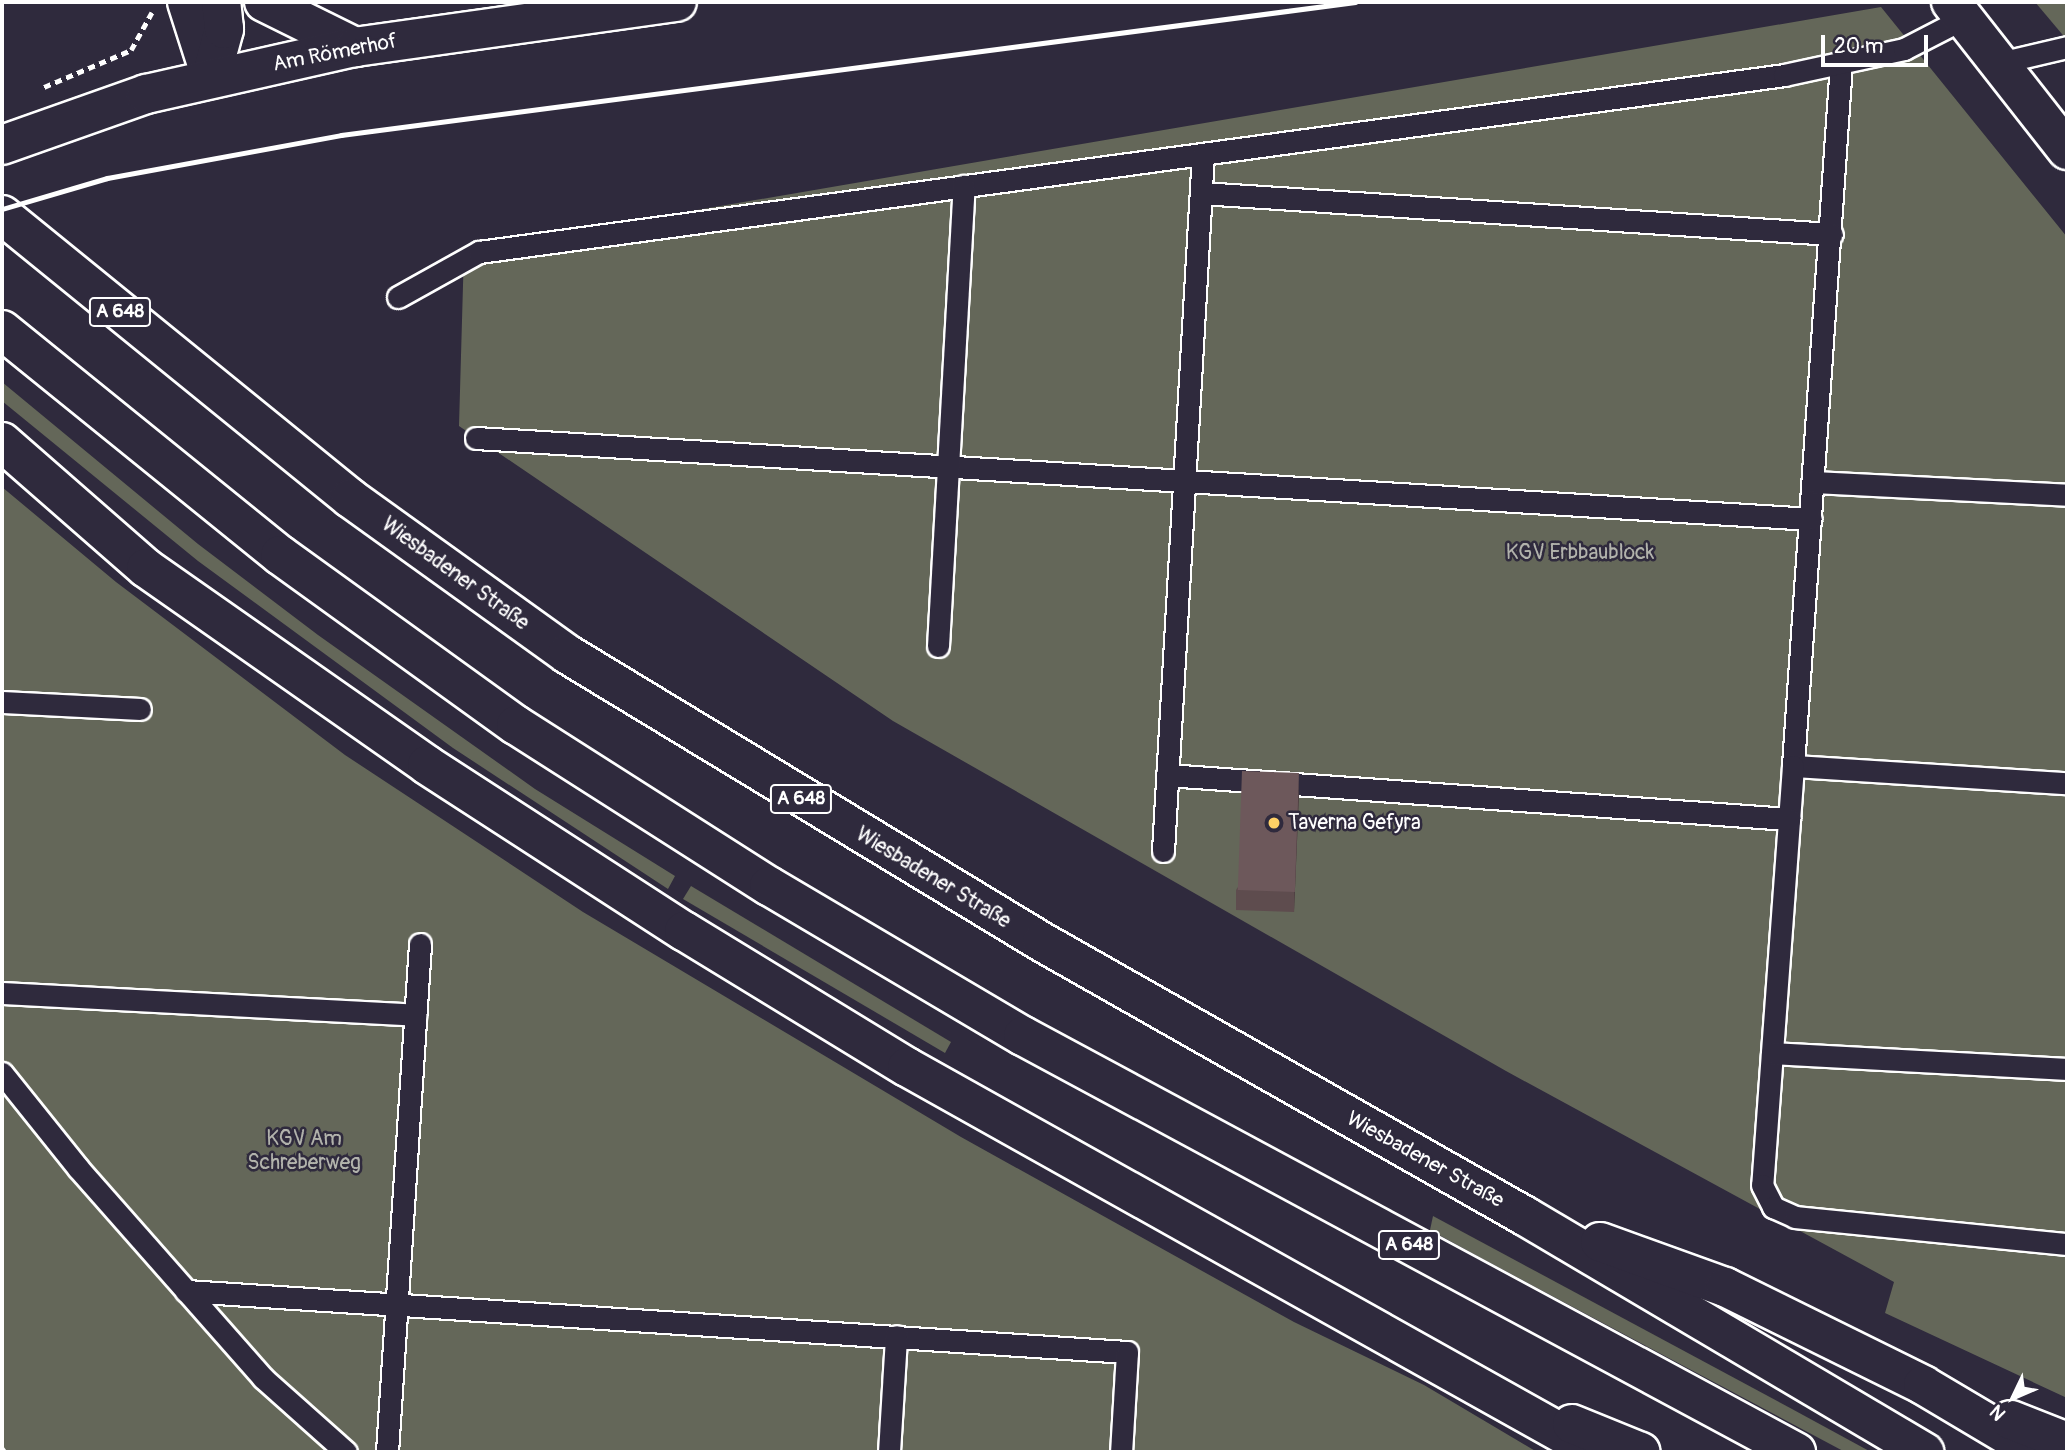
<!DOCTYPE html>
<html>
<head>
<meta charset="utf-8">
<style>
	body { margin:0 }
	#map { position:relative; width:2069px; height:1454px; overflow:hidden; background:#2f2a3d; font-family:Pangolin,sans-serif }
	div>[style] { position:absolute }
	[style*='--x'] { left:calc(var(--x)*1px); top:calc(var(--y)*1px); width:calc(var(--w)*1px); rotate:calc(var(--a)*1deg) }
	.green>* { inset:0; background:#646759 }
	.path>* { height:4.5px; margin-top:-2.25px; transform-origin:0; background:repeating-linear-gradient(90deg,#fff 0 7px,transparent 0 12px) }
	.roads { filter:drop-shadow(2px 0 #fff) drop-shadow(-2px 0 #fff) drop-shadow(0 2px #fff) drop-shadow(0 -2px #fff) }
	.lane>* { height:21px; margin:-10.5px; padding:0 10.5px; transform-origin:10.5px; border-radius:10.5px; background:#2f2a3d }
	.secondary>* { height:38px; margin:-19px; padding:0 19px; transform-origin:19px; border-radius:19px; background:#2f2a3d }
	.highway>* { height:38px; margin:-19px; padding:0 19px; transform-origin:19px; border-radius:19px; background:#2f2a3d }
	.rail>* { height:5px; margin:-2.5px; padding:0 2.5px; transform-origin:2.5px; border-radius:2.5px; background:#fff }
	.wall>* { inset:0; background:#5e4c4e }
	.shaded-wall>* { inset:0; background:#4c3e40 }
	.building>* { inset:0; background:#6d585b; transform-origin:0 0 }
	.dots>* { width:19px; height:19px; translate:-50% -50%; box-sizing:border-box; border:4px solid #2f2a3d; border-radius:50% }
	span { translate:-50% -50%; white-space:nowrap; text-align:center; line-height:1.15; -webkit-text-stroke:5px #2f2a3d; paint-order:stroke }
	.shield-label span { padding:2px 5px; background:#2f2a3d; border:2px solid; border-radius:5px; -webkit-text-stroke-width:0 }
	.shield-label { font-size:19px; color:#fff; font-weight:700 }
	.street-label { font-size:21px; color:#fff }
	.park-label { font-size:21px; color:#b2b3ac }
	.poi-label { font-size:21px; color:#fff }
	.left { translate:0 -50%; text-align:left }
	.frame { position:absolute; inset:0; border:4px solid #fff; pointer-events:none }
	.north { position:absolute; left:1978px; top:1363px; width:70px; height:70px; -webkit-text-stroke:5px #2f2a3d; paint-order:stroke; rotate:226deg; font-size:19px; font-weight:700; line-height:28px; text-align:center; color:#fff }
	.north::after { content:''; display:block; margin:auto; width:24px; height:32px; background:#fff; clip-path:polygon(50% 0,100% 100%,50% 72%,0 100%) }
	.scale { position:absolute; left:1821px; top:35px; width:107px; height:32px; box-sizing:border-box; border:4px solid #fff; border-top:0; padding-left:9px; font-size:21px; line-height:24px; white-space:nowrap; color:#fff; -webkit-text-stroke:5px #2f2a3d; paint-order:stroke }
</style>
</head>
<body>
<div id="map">
	<div class="green">
		<div style="clip-path:polygon(2035px 2px,2067px 2px,2067px 40px)"></div>
		<div style="clip-path:polygon(1881px 7px,2067px 237px,2067px 1398px,1885px 1313px,1894px 1282px,1506px 1071px,893px 721px,459px 426px,464px 250px)"></div>
		<div style="clip-path:polygon(2px 382px,198px 544px,318px 635px,535px 789px,675px 876px,668px 889px,453px 748px,198px 561px,2px 401px)"></div>
		<div style="clip-path:polygon(2px 487px,116px 582px,345px 755px,583px 912px,961px 1137px,1294px 1322px,1424px 1385px,1537px 1452px,2px 1452px)"></div>
		<div style="clip-path:polygon(691px 886px,951px 1042px,945px 1053px,683px 899px)"></div>
		<div style="clip-path:polygon(1433px 1216px,1792px 1409px,1871px 1452px,1845px 1452px,1481px 1258px,1430px 1230px)"></div>
	</div>
	<div class="path">
		<div style="--x:44;--y:87;--w:95;--a:-23"></div>
		<div style="--x:131;--y:50;--w:43;--a:-61.1"></div>
		<div style="--x:2;--y:1448;--w:5;--a:53"></div>
	</div>
	<div class="roads">
		<div class="lane">
			<div style="--x:1841;--y:63;--w:705;--a:93.91"></div>
			<div style="--x:1793;--y:766;--w:275;--a:3.6"></div>
			<div style="--x:1999;--y:63;--w:70;--a:-13.2"></div>
			<div style="--x:1201;--y:193;--w:632;--a:3.72"></div>
			<div style="--x:398;--y:297;--w:93;--a:-29.1"></div>
			<div style="--x:479;--y:252;--w:1317;--a:-7.72"></div>
			<div style="--x:1784;--y:75;--w:123;--a:-12.2"></div>
			<div style="--x:1904;--y:49;--w:68;--a:-27.3"></div>
			<div style="--x:476;--y:438;--w:1337;--a:3.47"></div>
			<div style="--x:1814;--y:482;--w:253;--a:2.9"></div>
			<div style="--x:938;--y:646;--w:461;--a:-86.8"></div>
			<div style="--x:2;--y:702;--w:138;--a:2.9"></div>
			<div style="--x:1793;--y:766;--w:420;--a:94.2"></div>
			<div style="--x:1762;--y:1185;--w:25;--a:63"></div>
			<div style="--x:1773;--y:1207;--w:24;--a:24"></div>
			<div style="--x:1795;--y:1217;--w:273;--a:5.7"></div>
			<div style="--x:1167;--y:775;--w:624;--a:4.05"></div>
			<div style="--x:1163;--y:851;--w:698;--a:-86.72"></div>
			<div style="--x:2;--y:993;--w:414;--a:3"></div>
			<div style="--x:1772;--y:1053;--w:295;--a:3.1"></div>
			<div style="--x:2;--y:1073;--w:122;--a:51.3"></div>
			<div style="--x:78;--y:1168;--w:280;--a:48.6"></div>
			<div style="--x:263;--y:1378;--w:111;--a:41.7"></div>
			<div style="--x:186;--y:1291;--w:943;--a:3.71"></div>
			<div style="--x:1127;--y:1352;--w:100;--a:93.4"></div>
			<div style="--x:387;--y:1452;--w:509;--a:-86.28"></div>
			<div style="--x:889;--y:1452;--w:116;--a:-86.5"></div>
		</div>
		<div class="secondary">
			<div style="--x:187;--y:2;--w:79;--a:72.3"></div>
			<div style="--x:264;--y:2;--w:102;--a:26.3"></div>
			<div style="--x:1951;--y:2;--w:188;--a:51.9"></div>
			<div style="--x:211;--y:77;--w:50;--a:-74.8"></div>
			<div style="--x:224;--y:29;--w:27;--a:-96"></div>
			<div style="--x:2;--y:145;--w:153;--a:-19.5"></div>
			<div style="--x:146;--y:94;--w:214;--a:-12.7"></div>
			<div style="--x:355;--y:47;--w:325;--a:-8"></div>
		</div>
		<div class="highway">
			<div style="--x:2;--y:215;--w:449;--a:39.1"></div>
			<div style="--x:350;--y:498;--w:267;--a:35.7"></div>
			<div style="--x:567;--y:654;--w:555;--a:31.23"></div>
			<div style="--x:1042;--y:942;--w:555;--a:29.57"></div>
			<div style="--x:1525;--y:1216;--w:464;--a:30.6"></div>
			<div style="--x:2;--y:330;--w:358;--a:39"></div>
			<div style="--x:280;--y:555;--w:291;--a:35.8"></div>
			<div style="--x:516;--y:725;--w:300;--a:32.5"></div>
			<div style="--x:769;--y:886;--w:295;--a:30.6"></div>
			<div style="--x:1023;--y:1036;--w:878;--a:28.29"></div>
			<div style="--x:2;--y:442;--w:191;--a:41.2"></div>
			<div style="--x:146;--y:568;--w:343;--a:35"></div>
			<div style="--x:427;--y:765;--w:306;--a:32.9"></div>
			<div style="--x:684;--y:931;--w:261;--a:31.4"></div>
			<div style="--x:907;--y:1067;--w:788;--a:29.23"></div>
			<div style="--x:1600;--y:1242;--w:133;--a:19.8"></div>
			<div style="--x:1725;--y:1287;--w:221;--a:26.3"></div>
			<div style="--x:1923;--y:1385;--w:131;--a:30.7"></div>
			<div style="--x:2011;--y:1420;--w:60;--a:21.4"></div>
			<div style="--x:1572;--y:1424;--w:74;--a:22.1"></div>
		</div>
	</div>
	<div class="rail">
		<div style="--x:2;--y:209;--w:109;--a:-16.4"></div>
		<div style="--x:107;--y:178;--w:238;--a:-10.4"></div>
		<div style="--x:341;--y:135;--w:1023;--a:-7.47"></div>
	</div>
	<div class="wall">
		<div style="clip-path:polygon(1299px 794px,1294px 912px,1236px 910px,1236px 890px)"></div>
	</div>
	<div class="shaded-wall">
		<div style="clip-path:polygon(1299px 773px,1299px 794px,1294px 912px,1294px 892px)"></div>
	</div>
	<div class="building">
		<div style="left:1242px;top:771px;width:57px;height:119px;rotate:2deg"></div>
	</div>
	<div class="dots">
		<div style="left:1274px;top:823px;background:#ffd166"></div>
	</div>
	<div class="shield-label">
		<span style="left:120px;top:312px">A 648</span>
		<span style="left:801px;top:799px">A 648</span>
		<span style="left:1409px;top:1245px">A 648</span>
	</div>
	<div class="street-label">
		<span style="left:335px;top:53px;rotate:-11deg">Am Römerhof</span>
		<span style="left:455px;top:574px;rotate:36deg">Wiesbadener Straße</span>
		<span style="left:933px;top:878px;rotate:31deg">Wiesbadener Straße</span>
		<span style="left:1425px;top:1160px;rotate:29deg">Wiesbadener Straße</span>
	</div>
	<div class="park-label">
		<span style="left:1580px;top:553px">KGV Erbbaublock</span>
		<span style="left:304px;top:1151px">KGV Am<br>Schreberweg</span>
	</div>
	<div class="poi-label">
		<span class="left" style="left:1288px;top:823px">Taverna Gefyra</span>
	</div>
	<div class="frame"></div>
	<div class="north">N</div>
	<div class="scale">20 m</div>
</div>
</body>
</html>
